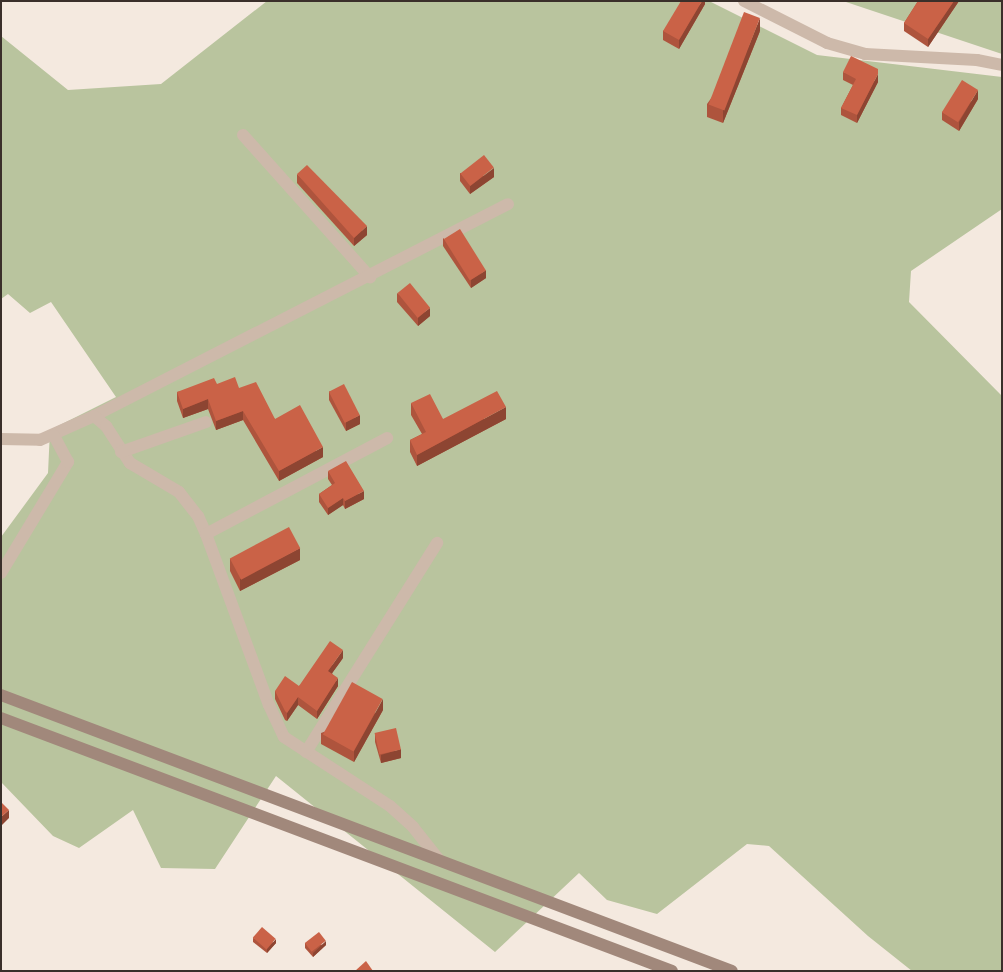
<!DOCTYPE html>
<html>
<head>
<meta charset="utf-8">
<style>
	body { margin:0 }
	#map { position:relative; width:1003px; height:972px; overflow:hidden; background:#f4e9df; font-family:"Varela Round",sans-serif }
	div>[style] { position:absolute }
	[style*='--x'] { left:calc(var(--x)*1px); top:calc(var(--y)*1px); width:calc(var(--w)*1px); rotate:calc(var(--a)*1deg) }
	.green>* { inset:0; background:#b9c49e }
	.street>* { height:12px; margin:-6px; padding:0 6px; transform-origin:6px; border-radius:6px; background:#cdb9aa }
	.secondary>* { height:12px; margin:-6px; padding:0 6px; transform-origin:6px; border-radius:6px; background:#a1887b }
	.wall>* { inset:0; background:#ae543d }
	.shaded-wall>* { inset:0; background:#8d4532 }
	.building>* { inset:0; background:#ca6247; transform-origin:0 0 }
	span { translate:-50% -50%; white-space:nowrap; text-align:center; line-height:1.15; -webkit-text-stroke:4px #fbf4ec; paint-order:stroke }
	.frame { position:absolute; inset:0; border:2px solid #3a2f2a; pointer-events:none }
</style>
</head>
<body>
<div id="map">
	<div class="green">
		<div style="clip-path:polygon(267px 1px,709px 1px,817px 55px,1002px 77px,1002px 209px,911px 271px,909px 302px,1002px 396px,1002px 971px,912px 971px,868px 936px,769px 846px,747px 844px,657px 914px,607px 900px,579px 873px,495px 952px,276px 776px,215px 869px,161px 868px,133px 810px,79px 848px,53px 836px,1px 782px,1px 537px,48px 473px,50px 430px,116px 397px,51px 302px,30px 313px,8px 294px,1px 299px,1px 36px,68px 90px,161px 84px)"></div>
		<div style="clip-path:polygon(843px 1px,1002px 1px,1002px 54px)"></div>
	</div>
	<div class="street">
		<div style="--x:744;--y:1;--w:93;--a:26.8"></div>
		<div style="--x:827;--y:43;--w:40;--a:16"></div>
		<div style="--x:865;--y:54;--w:112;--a:3.1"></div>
		<div style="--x:977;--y:60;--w:25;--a:11"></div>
		<div style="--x:243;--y:135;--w:191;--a:48.2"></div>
		<div style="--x:94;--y:416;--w:465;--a:-27.1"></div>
		<div style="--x:1;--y:439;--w:39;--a:1"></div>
		<div style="--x:40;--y:440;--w:59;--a:-24"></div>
		<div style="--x:94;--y:416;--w:16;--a:40"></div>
		<div style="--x:106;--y:426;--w:44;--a:57"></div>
		<div style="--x:130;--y:463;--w:57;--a:30.6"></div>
		<div style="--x:179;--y:492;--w:31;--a:52"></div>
		<div style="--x:198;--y:516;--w:20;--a:66"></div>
		<div style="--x:206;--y:534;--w:182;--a:69.8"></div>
		<div style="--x:269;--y:705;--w:35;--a:65"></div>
		<div style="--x:284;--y:737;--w:126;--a:33.1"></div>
		<div style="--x:390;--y:806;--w:31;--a:42"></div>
		<div style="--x:413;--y:827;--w:43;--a:51.5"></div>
		<div style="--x:121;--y:452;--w:90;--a:-19.4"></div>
		<div style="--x:206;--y:534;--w:205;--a:-27.9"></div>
		<div style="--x:1;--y:573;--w:130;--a:-58.9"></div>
		<div style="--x:68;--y:462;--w:30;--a:-118"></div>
		<div style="--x:306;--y:752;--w:247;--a:-57.9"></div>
	</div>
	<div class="secondary">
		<div style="--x:1;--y:695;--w:781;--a:20.68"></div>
		<div style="--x:1;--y:718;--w:717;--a:20.66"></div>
	</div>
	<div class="wall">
		<div style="clip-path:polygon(705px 1px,705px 4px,679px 49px,663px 40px,663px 31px)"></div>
		<div style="clip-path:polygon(918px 1px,959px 1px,928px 47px,904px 31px,904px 23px)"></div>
		<div style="clip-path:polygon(760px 31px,723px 123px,707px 117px,707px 104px)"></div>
		<div style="clip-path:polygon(843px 72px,878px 82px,857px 123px,841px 115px,841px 108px,853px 85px,843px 80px)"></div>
		<div style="clip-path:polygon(978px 99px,959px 131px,942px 120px,942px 112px)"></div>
		<div style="clip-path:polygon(460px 173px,494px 177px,470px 194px,460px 181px)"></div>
		<div style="clip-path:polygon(297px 174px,367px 235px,354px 246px,297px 183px)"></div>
		<div style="clip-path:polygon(443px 238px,486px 278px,471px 288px,443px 246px)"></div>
		<div style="clip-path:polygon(397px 293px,430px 316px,418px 326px,397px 302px)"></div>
		<div style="clip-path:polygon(217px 384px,239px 388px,275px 419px,323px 457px,279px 481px,243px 420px,216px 430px,208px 409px,183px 418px,177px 401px,177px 392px)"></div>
		<div style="clip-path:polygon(329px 391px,360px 424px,346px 431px,329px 400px)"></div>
		<div style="clip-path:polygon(411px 403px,443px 419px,506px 419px,417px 466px,410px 452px,410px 440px,422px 434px,411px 415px)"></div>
		<div style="clip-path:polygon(328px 471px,364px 499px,345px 509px,343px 505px,328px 515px,319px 502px,319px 494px,332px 485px,328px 479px)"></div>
		<div style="clip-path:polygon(230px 559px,300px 560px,240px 591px,230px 571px)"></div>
		<div style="clip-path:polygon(343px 658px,332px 673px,338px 686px,317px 719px,298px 705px,287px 721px,285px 720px,275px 699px,275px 691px,299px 686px)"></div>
		<div style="clip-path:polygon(383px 710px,354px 762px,321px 744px,321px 733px)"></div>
		<div style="clip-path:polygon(375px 734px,401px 758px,381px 763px,375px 742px)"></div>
		<div style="clip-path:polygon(253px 938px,276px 943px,267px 953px,253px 942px)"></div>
		<div style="clip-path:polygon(305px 943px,326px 945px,313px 957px,305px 948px)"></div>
	</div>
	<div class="shaded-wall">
		<div style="clip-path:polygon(702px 1px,705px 1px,705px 4px,679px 49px,679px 40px)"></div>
		<div style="clip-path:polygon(954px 1px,959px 1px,928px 47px,928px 39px)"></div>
		<div style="clip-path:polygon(760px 18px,760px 31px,723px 123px,723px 110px)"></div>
		<div style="clip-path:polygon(878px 74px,878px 82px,857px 123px,857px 115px)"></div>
		<div style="clip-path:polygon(978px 90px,978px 99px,959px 131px,959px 122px)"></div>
		<div style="clip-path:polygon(494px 168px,494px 177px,470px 194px,470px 186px)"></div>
		<div style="clip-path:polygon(367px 226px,367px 235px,354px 246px,354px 238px)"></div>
		<div style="clip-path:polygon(486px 270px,486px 278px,471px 288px,471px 280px)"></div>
		<div style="clip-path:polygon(430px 308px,430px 316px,418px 326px,418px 317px)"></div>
		<div style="clip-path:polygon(208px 399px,208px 409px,183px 418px,183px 409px)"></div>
		<div style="clip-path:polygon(506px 407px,506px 419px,417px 466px,417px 455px)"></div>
		<div style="clip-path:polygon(243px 411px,243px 420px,216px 430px,216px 421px)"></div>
		<div style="clip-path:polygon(360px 415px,360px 424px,346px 431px,346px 422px)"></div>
		<div style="clip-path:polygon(323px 447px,323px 457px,279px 481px,279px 471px)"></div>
		<div style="clip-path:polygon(364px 491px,364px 499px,345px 509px,345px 501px)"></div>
		<div style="clip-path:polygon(343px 498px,343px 505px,328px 515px,328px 508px)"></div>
		<div style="clip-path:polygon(300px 548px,300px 560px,240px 591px,240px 579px)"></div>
		<div style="clip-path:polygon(343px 650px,343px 658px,328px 679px,328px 671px)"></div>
		<div style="clip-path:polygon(338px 678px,338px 686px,317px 719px,317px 711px)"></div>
		<div style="clip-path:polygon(298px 697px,298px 705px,287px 721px,287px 713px)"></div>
		<div style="clip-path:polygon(383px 699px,383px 710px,354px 762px,354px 751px)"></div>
		<div style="clip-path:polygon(401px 749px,401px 758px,381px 763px,381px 755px)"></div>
		<div style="clip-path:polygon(9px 810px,9px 818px,1px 826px,1px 817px)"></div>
		<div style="clip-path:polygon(276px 939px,276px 943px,267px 953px,267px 949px)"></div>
		<div style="clip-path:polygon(326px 941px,326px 945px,313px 957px,313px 953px)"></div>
	</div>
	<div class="building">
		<div style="clip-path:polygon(681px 1px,702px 1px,679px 40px,663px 31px)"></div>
		<div style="clip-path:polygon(918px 1px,954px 1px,928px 39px,904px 23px)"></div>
		<div style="left:744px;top:12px;width:17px;height:99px;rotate:21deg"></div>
		<div style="clip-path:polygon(851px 56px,878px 69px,878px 74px,857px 115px,841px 108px,856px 79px,843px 72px)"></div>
		<div style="left:962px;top:80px;width:19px;height:38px;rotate:32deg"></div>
		<div style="left:484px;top:155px;width:16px;height:30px;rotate:52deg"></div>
		<div style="clip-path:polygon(307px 165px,367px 226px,354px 238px,297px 174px)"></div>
		<div style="left:460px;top:229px;width:49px;height:19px;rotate:58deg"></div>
		<div style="left:410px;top:283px;width:32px;height:16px;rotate:51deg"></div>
		<div style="clip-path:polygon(235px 377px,239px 388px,256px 382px,275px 419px,300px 405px,323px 447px,279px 471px,243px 411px,216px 421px,208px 399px,183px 409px,177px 392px,214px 378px,217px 384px)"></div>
		<div style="left:344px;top:384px;width:35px;height:17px;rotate:63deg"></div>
		<div style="clip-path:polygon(497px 391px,506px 407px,417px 455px,410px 440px,426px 432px,411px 403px,430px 394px,443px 419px)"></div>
		<div style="clip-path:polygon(346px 461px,364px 491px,345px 501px,343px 498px,328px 508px,319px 494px,335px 483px,328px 471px)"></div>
		<div style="left:289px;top:527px;width:24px;height:67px;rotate:62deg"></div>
		<div style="clip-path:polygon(330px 641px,343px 650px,328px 671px,338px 678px,317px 711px,298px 697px,287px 713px,285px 711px,275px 691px,285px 676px,299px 686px)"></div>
		<div style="left:352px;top:682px;width:35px;height:60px;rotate:29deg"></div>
		<div style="left:396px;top:728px;width:22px;height:22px;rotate:77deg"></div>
		<div style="clip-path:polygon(1px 802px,9px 810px,1px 817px)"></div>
		<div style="left:262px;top:927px;width:18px;height:14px;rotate:41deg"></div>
		<div style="left:319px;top:932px;width:11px;height:18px;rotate:52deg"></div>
		<div style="clip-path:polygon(366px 961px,373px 971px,355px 971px)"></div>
	</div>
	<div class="frame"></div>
</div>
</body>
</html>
